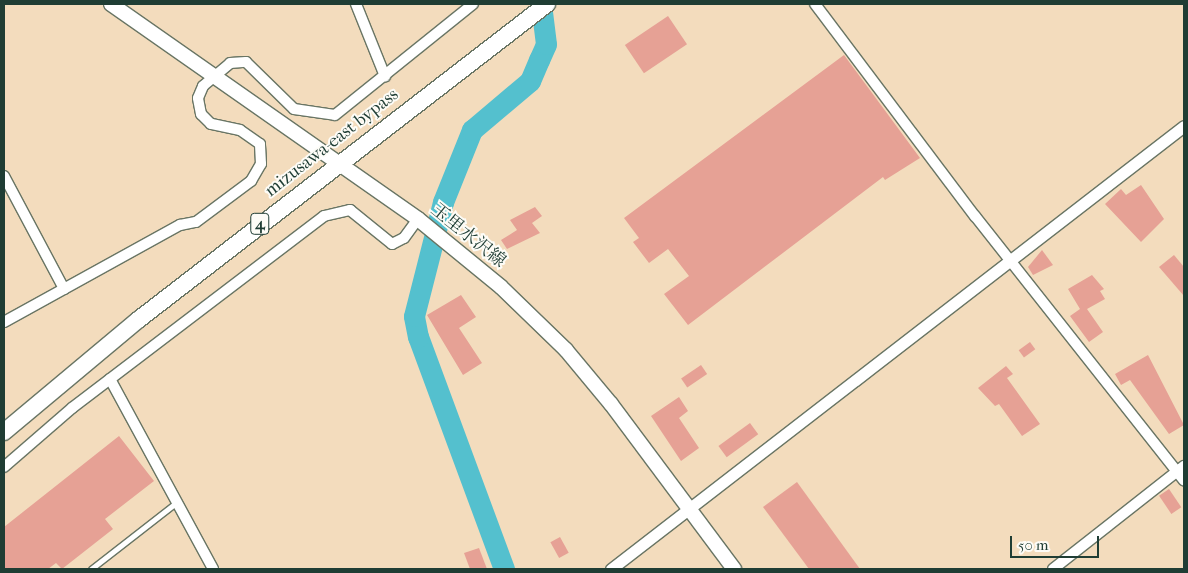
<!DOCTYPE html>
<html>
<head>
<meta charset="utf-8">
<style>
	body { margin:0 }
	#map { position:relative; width:1188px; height:573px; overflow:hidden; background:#f3dcbd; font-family:"IM FELL French Canon","Noto Serif JP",serif }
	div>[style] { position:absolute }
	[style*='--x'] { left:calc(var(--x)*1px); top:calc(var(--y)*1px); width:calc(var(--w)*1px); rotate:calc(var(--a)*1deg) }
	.river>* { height:21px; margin:-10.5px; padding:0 10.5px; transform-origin:10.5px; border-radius:10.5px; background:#54c0ce }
	.building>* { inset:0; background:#e6a195; transform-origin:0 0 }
	.roads { filter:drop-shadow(1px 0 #697564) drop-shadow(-1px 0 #697564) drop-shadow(0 1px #697564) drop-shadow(0 -1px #697564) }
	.service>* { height:5px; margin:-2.5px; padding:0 2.5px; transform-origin:2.5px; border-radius:2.5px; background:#fff }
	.minor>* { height:10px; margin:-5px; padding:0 5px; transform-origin:5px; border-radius:5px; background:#fff }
	.tertiary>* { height:11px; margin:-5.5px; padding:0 5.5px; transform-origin:5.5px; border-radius:5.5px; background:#fff }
	.secondary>* { height:14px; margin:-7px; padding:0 7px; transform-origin:7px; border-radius:7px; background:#fff }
	.trunk>* { height:16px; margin:-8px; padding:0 8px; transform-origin:8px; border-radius:8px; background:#fff }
	span { translate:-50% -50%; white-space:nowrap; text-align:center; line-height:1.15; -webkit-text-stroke:4px #fdfcf7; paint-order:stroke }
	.shield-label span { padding:1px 4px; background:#fdfcf7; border:1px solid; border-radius:4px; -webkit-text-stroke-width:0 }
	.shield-label { font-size:16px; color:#1f3d34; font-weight:700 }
	.street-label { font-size:18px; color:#1f3d34 }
	.frame { position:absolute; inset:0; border:5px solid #1f3d34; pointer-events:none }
	.scale { position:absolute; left:1010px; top:536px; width:89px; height:22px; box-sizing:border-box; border:2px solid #1f3d34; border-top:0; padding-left:6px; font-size:15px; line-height:18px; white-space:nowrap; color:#1f3d34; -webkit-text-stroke:4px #fdfcf7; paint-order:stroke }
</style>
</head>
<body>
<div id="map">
	<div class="river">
		<div style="--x:504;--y:569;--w:247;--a:-110.3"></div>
		<div style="--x:418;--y:337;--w:21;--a:-101"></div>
		<div style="--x:414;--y:316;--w:118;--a:-75.7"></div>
		<div style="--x:443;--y:202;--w:78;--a:-68.1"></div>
		<div style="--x:472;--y:130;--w:76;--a:-40.2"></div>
		<div style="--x:530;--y:81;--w:23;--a:-67"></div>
		<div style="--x:539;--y:60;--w:17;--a:-66"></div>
		<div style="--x:546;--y:44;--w:40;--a:-97.1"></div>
	</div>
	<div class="building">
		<div style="left:668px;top:16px;width:34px;height:52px;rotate:56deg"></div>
		<div style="clip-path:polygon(844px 55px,920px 158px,885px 180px,883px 177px,688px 325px,664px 294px,689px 276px,668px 249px,649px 263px,633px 242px,639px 238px,624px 218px)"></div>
		<div style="clip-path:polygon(1141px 185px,1164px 219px,1141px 242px,1105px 204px,1121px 189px,1126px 195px)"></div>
		<div style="clip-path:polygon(535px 207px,542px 216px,532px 223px,540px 233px,507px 249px,501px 240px,517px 230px,510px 220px)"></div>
		<div style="clip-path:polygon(1042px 250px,1053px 265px,1033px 275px,1028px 267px)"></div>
		<div style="clip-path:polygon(1174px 255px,1184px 267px,1184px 296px,1159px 267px)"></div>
		<div style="clip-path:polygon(1092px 275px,1104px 289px,1100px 291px,1105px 299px,1087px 309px,1103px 332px,1089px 342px,1070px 316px,1080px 309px,1068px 289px)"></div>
		<div style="clip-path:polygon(461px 295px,476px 317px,459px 328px,482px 363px,463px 375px,427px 315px)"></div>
		<div style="left:1030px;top:342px;width:9px;height:14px;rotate:54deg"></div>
		<div style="clip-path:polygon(1148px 355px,1184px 425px,1169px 434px,1130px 380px,1121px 385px,1115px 374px)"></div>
		<div style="left:701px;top:365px;width:11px;height:24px;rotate:56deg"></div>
		<div style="clip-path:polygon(1006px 366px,1013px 374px,1007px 378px,1040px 424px,1022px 436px,999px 404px,995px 406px,978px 388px)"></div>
		<div style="clip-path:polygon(679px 397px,688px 411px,679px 418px,699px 448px,681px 461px,651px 416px)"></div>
		<div style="left:750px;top:423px;width:14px;height:39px;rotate:54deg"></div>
		<div style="clip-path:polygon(119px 436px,154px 481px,105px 519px,113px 529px,62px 569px,56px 563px,48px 569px,4px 569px,4px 527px)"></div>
		<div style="clip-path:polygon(797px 482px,860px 569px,809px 569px,763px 507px)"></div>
		<div style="left:1169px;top:489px;width:22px;height:12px;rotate:56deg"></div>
		<div style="left:560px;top:537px;width:18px;height:11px;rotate:61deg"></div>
		<div style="clip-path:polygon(479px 548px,487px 569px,470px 569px,464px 553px)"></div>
	</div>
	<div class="roads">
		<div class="service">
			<div style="--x:91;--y:569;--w:109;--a:-37.9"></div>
		</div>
		<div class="minor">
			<div style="--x:356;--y:4;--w:78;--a:68.1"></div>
			<div style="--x:815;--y:4;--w:266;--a:53"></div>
			<div style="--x:975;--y:216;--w:337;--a:51.7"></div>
			<div style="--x:4;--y:176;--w:128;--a:62"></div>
			<div style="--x:4;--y:322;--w:201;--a:-28.9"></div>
			<div style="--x:180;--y:225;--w:16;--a:-11"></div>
			<div style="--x:196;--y:222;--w:69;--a:-36.7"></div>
			<div style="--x:251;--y:181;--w:20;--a:-60"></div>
			<div style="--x:261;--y:164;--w:20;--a:-93"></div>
			<div style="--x:260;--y:144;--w:24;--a:-145"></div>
			<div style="--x:240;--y:130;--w:30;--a:-168"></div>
			<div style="--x:211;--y:124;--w:14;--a:-135"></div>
			<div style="--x:201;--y:114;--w:16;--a:-101"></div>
			<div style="--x:198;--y:98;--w:13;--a:-67"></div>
			<div style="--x:203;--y:86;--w:35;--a:-40"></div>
			<div style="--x:230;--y:63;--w:16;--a:-4"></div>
			<div style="--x:246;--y:62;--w:67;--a:44.4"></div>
			<div style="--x:294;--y:109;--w:41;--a:8.3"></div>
			<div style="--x:335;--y:115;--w:177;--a:-38.8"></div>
			<div style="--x:110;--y:379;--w:216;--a:61.5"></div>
			<div style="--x:4;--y:467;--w:90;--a:-40.9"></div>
			<div style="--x:72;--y:408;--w:317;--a:-37.3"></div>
			<div style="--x:324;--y:216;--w:27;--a:-13"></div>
			<div style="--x:350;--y:210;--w:54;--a:39"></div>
			<div style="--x:392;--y:244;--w:13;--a:-27"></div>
			<div style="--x:404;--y:238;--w:24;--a:-54"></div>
			<div style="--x:1053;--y:569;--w:167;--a:-38.2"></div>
		</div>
		<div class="tertiary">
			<div style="--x:611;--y:569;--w:724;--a:-37.71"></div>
		</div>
		<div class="secondary">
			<div style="--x:111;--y:4;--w:375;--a:35"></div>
			<div style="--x:418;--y:219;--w:107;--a:39.3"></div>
			<div style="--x:501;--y:287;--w:91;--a:44.1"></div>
			<div style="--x:566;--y:350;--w:70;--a:50.2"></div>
			<div style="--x:611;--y:404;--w:206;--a:53.3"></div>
		</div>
		<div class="trunk">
			<div style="--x:4;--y:432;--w:175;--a:-39.9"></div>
			<div style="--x:138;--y:320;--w:517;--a:-37.69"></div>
		</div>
	</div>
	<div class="shield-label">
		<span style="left:260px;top:224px">4</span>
	</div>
	<div class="street-label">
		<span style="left:332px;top:143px;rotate:-38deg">mizusawa-east bypass</span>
		<span style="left:468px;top:236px;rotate:39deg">玉里水沢線</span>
	</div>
	<div class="frame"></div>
	<div class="scale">50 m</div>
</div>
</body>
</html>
